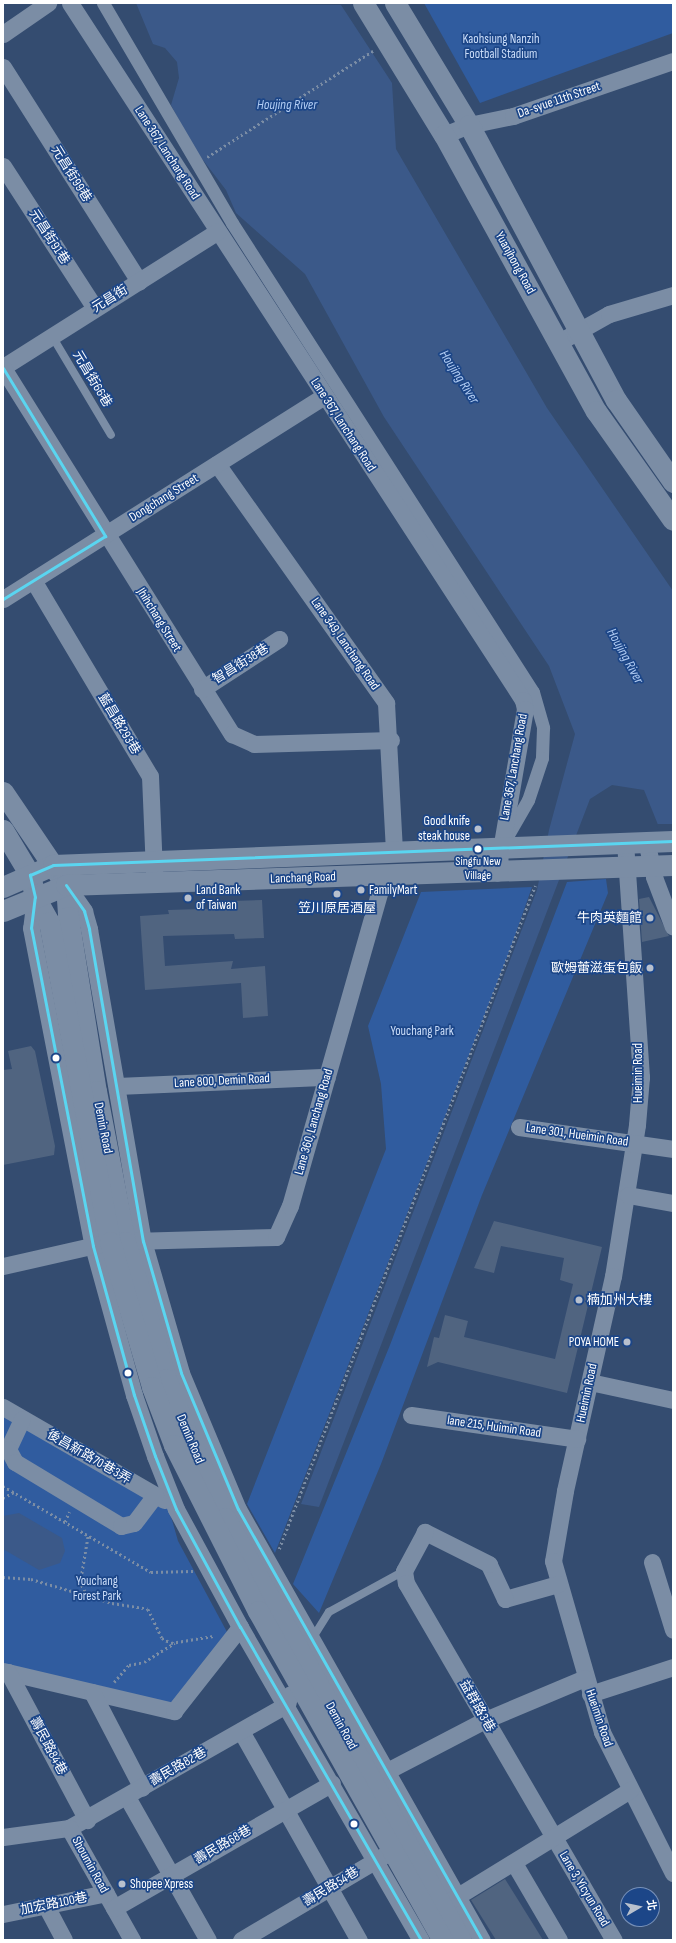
<!DOCTYPE html>
<html>
<head>
<meta charset="utf-8">
<style>
	body { margin:0 }
	#map { position:relative; width:676px; height:1943px; overflow:hidden; background:#344c70; font-family:"Sofia Sans Condensed","Noto Sans TC",sans-serif }
	div>[style] { position:absolute }
	[style*='--x'] { left:calc(var(--x)*1px); top:calc(var(--y)*1px); width:calc(var(--w)*1px); rotate:calc(var(--a)*1deg) }
	.green>* { inset:0; background:#305c9f }
	.water>* { inset:0; background:#3b5989 }
	.pier>* { inset:0; background:#344c70 }
	.building>* { inset:0; background:#506480 }
	.path>* { height:2.5px; margin-top:-1.25px; transform-origin:0; background:repeating-linear-gradient(90deg,#7b8da5 0 2px,transparent 0 5px) }
	.service>* { height:8px; margin:-4px; padding:0 4px; transform-origin:4px; border-radius:4px; background:#7b8da5 }
	.pedestrian>* { height:13px; margin:-6.5px; padding:0 6.5px; transform-origin:6.5px; border-radius:6.5px; background:#7b8da5 }
	.minor>* { height:17px; margin:-8.5px; padding:0 8.5px; transform-origin:8.5px; border-radius:8.5px; background:#7b8da5 }
	.tertiary>* { height:21px; margin:-10.5px; padding:0 10.5px; transform-origin:10.5px; border-radius:10.5px; background:#7b8da5 }
	.bus-1>* { height:3px; margin:-1.5px; padding:0 1.5px; transform-origin:1.5px; border-radius:1.5px; background:#5ad5f0 }
	.dots>* { width:11px; height:11px; translate:-50% -50%; box-sizing:border-box; border:2px solid #1c4688; border-radius:50% }
	span { translate:-50% -50%; white-space:nowrap; text-align:center; line-height:1.15; -webkit-text-stroke:3.5px #1c4688; paint-order:stroke }
	.bus-label { font-size:12px; color:#fff }
	.park-label { font-size:13px; color:#cbddf9 }
	.street-label { font-size:13px; color:#fff }
	.poi-label { font-size:13px; color:#fff }
	.right { translate:-100% -50%; text-align:right }
	.left { translate:0 -50%; text-align:left }
	.water-label { font-size:14px; color:#b1ccf3; font-style:italic }
	.frame { position:absolute; inset:0; border:4px solid #fff; pointer-events:none }
	.north { position:absolute; left:620px; top:1887px; width:40px; height:40px; box-sizing:border-box; background:#1c4688; border:1px solid #7790b8; border-radius:50%; rotate:81deg; font-size:11px; font-weight:700; line-height:16px; text-align:center; color:#fff }
	.north::after { content:''; display:block; margin:auto; width:14px; height:18px; background:#b8c0cd; clip-path:polygon(50% 0,100% 100%,50% 72%,0 100%) }
</style>
</head>
<body>
<div id="map">
	<div class="green">
		<div style="clip-path:polygon(424px 3px,673px 3px,673px 33px,480px 103px)"></div>
		<div style="clip-path:polygon(606px 879px,608px 893px,482px 1195px,381px 1464px,319px 1613px,293px 1584px,390px 1345px,567px 882px)"></div>
		<div style="clip-path:polygon(532px 887px,511px 947px,275px 1553px,247px 1504px,386px 1149px,381px 1084px,368px 1026px,421px 892px)"></div>
		<div style="clip-path:polygon(3px 1407px,166px 1499px,178px 1541px,227px 1632px,180px 1706px,3px 1664px)"></div>
	</div>
	<div class="water">
		<div style="clip-path:polygon(136px 3px,341px 5px,392px 83px,396px 149px,547px 408px,673px 591px,673px 862px,644px 790px,612px 785px,590px 799px,319px 1507px,301px 1504px,537px 890px,549px 830px,575px 734px,549px 666px,384px 417px,305px 274px,236px 213px,226px 190px,193px 147px,171px 105px,179px 78px,177px 62px,165px 48px,153px 44px)"></div>
		<div style="clip-path:polygon(19px 1513px,62px 1538px,65px 1551px,60px 1563px,39px 1570px,3px 1549px,3px 1516px)"></div>
	</div>
	<div class="pier">
		<div style="clip-path:polygon(656px 824px,673px 824px,673px 864px,671px 863px)"></div>
	</div>
	<div class="building">
		<div style="clip-path:polygon(649px 897px,669px 936px,642px 942px,639px 899px)"></div>
		<div style="clip-path:polygon(262px 900px,264px 938px,235px 939px,234px 934px,163px 936px,165px 966px,233px 961px,231px 969px,265px 966px,268px 1016px,243px 1018px,241px 983px,145px 990px,140px 916px,169px 914px,168px 910px,233px 908px,233px 901px)"></div>
		<div style="clip-path:polygon(31px 1046px,35px 1051px,55px 1146px,54px 1155px,3px 1165px,3px 1070px,12px 1069px,8px 1051px)"></div>
		<div style="clip-path:polygon(494px 1221px,602px 1247px,567px 1393px,438px 1362px,427px 1367px,434px 1337px,439px 1338px,445px 1315px,468px 1321px,464px 1337px,555px 1359px,573px 1284px,560px 1280px,564px 1258px,501px 1246px,494px 1273px,474px 1268px)"></div>
		<div style="clip-path:polygon(505px 1879px,543px 1940px,496px 1940px,471px 1900px)"></div>
	</div>
	<div class="path">
		<div style="--x:207;--y:157;--w:197;--a:-32.6"></div>
		<div style="--x:3;--y:1486;--w:171;--a:30.2"></div>
		<div style="--x:151;--y:1572;--w:42;--a:-1.4"></div>
		<div style="--x:3;--y:1498;--w:13;--a:-29"></div>
		<div style="--x:65;--y:1522;--w:11;--a:-68"></div>
		<div style="--x:279;--y:1549;--w:711;--a:-68.89"></div>
		<div style="--x:3;--y:1577;--w:28;--a:4"></div>
		<div style="--x:31;--y:1579;--w:84;--a:16.5"></div>
		<div style="--x:112;--y:1603;--w:36;--a:9"></div>
		<div style="--x:148;--y:1609;--w:32;--a:64"></div>
		<div style="--x:162;--y:1638;--w:10;--a:29"></div>
		<div style="--x:171;--y:1643;--w:43;--a:-9.5"></div>
		<div style="--x:87;--y:1596;--w:15;--a:-118"></div>
		<div style="--x:80;--y:1583;--w:49;--a:-80.5"></div>
		<div style="--x:114;--y:1682;--w:23;--a:-49"></div>
		<div style="--x:129;--y:1665;--w:15;--a:-11"></div>
		<div style="--x:144;--y:1662;--w:36;--a:-32"></div>
	</div>
	<div class="service">
		<div style="--x:52;--y:336;--w:115;--a:59.2"></div>
		<div style="--x:312;--y:1639;--w:32;--a:-58"></div>
		<div style="--x:329;--y:1612;--w:85;--a:-28.7"></div>
	</div>
	<div class="pedestrian">
		<div style="--x:103;--y:3;--w:255;--a:59.6"></div>
		<div style="--x:232;--y:223;--w:557;--a:57.31"></div>
		<div style="--x:533;--y:692;--w:37;--a:74"></div>
		<div style="--x:543;--y:728;--w:30;--a:92"></div>
		<div style="--x:542;--y:758;--w:44;--a:108.4"></div>
		<div style="--x:528;--y:800;--w:46;--a:119.9"></div>
	</div>
	<div class="minor">
		<div style="--x:70;--y:3;--w:831;--a:56.98"></div>
		<div style="--x:523;--y:700;--w:9;--a:77"></div>
		<div style="--x:525;--y:709;--w:166;--a:99.7"></div>
		<div style="--x:3;--y:34;--w:55;--a:-34.6"></div>
		<div style="--x:3;--y:67;--w:254;--a:57.6"></div>
		<div style="--x:444;--y:135;--w:27;--a:-22"></div>
		<div style="--x:469;--y:125;--w:45;--a:-11.6"></div>
		<div style="--x:513;--y:116;--w:169;--a:-19"></div>
		<div style="--x:3;--y:166;--w:169;--a:57.1"></div>
		<div style="--x:559;--y:342;--w:57;--a:-29.2"></div>
		<div style="--x:609;--y:314;--w:67;--a:-16.5"></div>
		<div style="--x:3;--y:367;--w:254;--a:-32.3"></div>
		<div style="--x:3;--y:368;--w:432;--a:58"></div>
		<div style="--x:232;--y:734;--w:24;--a:24"></div>
		<div style="--x:254;--y:744;--w:137;--a:-1.7"></div>
		<div style="--x:217;--y:464;--w:293;--a:54.7"></div>
		<div style="--x:386;--y:703;--w:149;--a:86.9"></div>
		<div style="--x:33;--y:580;--w:228;--a:59.2"></div>
		<div style="--x:150;--y:776;--w:97;--a:87.6"></div>
		<div style="--x:3;--y:599;--w:380;--a:-32.3"></div>
		<div style="--x:202;--y:689;--w:92;--a:-33"></div>
		<div style="--x:646;--y:841;--w:37;--a:77"></div>
		<div style="--x:654;--y:877;--w:53;--a:69.2"></div>
		<div style="--x:625;--y:842;--w:236;--a:86.1"></div>
		<div style="--x:641;--y:1077;--w:48;--a:94.8"></div>
		<div style="--x:637;--y:1125;--w:153;--a:99"></div>
		<div style="--x:613;--y:1276;--w:220;--a:102.6"></div>
		<div style="--x:565;--y:1491;--w:71;--a:99.7"></div>
		<div style="--x:553;--y:1561;--w:178;--a:74"></div>
		<div style="--x:602;--y:1732;--w:158;--a:63.3"></div>
		<div style="--x:66;--y:885;--w:32;--a:55"></div>
		<div style="--x:84;--y:911;--w:19;--a:74"></div>
		<div style="--x:89;--y:929;--w:317;--a:80.2"></div>
		<div style="--x:143;--y:1241;--w:137;--a:73.9"></div>
		<div style="--x:181;--y:1373;--w:147;--a:67.3"></div>
		<div style="--x:238;--y:1509;--w:495;--a:60.5"></div>
		<div style="--x:35;--y:897;--w:31;--a:97"></div>
		<div style="--x:31;--y:928;--w:324;--a:79"></div>
		<div style="--x:93;--y:1246;--w:155;--a:74.6"></div>
		<div style="--x:134;--y:1395;--w:65;--a:71"></div>
		<div style="--x:155;--y:1456;--w:57;--a:68.4"></div>
		<div style="--x:176;--y:1509;--w:134;--a:61.5"></div>
		<div style="--x:240;--y:1627;--w:362;--a:60"></div>
		<div style="--x:117;--y:1086;--w:210;--a:-2.5"></div>
		<div style="--x:519;--y:1127;--w:156;--a:8.1"></div>
		<div style="--x:628;--y:1195;--w:46;--a:10.1"></div>
		<div style="--x:132;--y:1241;--w:144;--a:-1.6"></div>
		<div style="--x:276;--y:1237;--w:34;--a:-66"></div>
		<div style="--x:290;--y:1206;--w:343;--a:-74.1"></div>
		<div style="--x:3;--y:1266;--w:104;--a:-12.8"></div>
		<div style="--x:590;--y:1382;--w:85;--a:12.2"></div>
		<div style="--x:3;--y:1407;--w:186;--a:30"></div>
		<div style="--x:411;--y:1415;--w:168;--a:8.2"></div>
		<div style="--x:22;--y:1419;--w:33;--a:115"></div>
		<div style="--x:8;--y:1449;--w:15;--a:62"></div>
		<div style="--x:15;--y:1462;--w:124;--a:31.1"></div>
		<div style="--x:121;--y:1526;--w:13;--a:-13"></div>
		<div style="--x:134;--y:1523;--w:35;--a:-53"></div>
		<div style="--x:652;--y:1562;--w:71;--a:72.8"></div>
		<div style="--x:558;--y:1584;--w:55;--a:164.2"></div>
		<div style="--x:505;--y:1599;--w:38;--a:-115"></div>
		<div style="--x:489;--y:1564;--w:72;--a:-153.4"></div>
		<div style="--x:425;--y:1532;--w:44;--a:118.3"></div>
		<div style="--x:404;--y:1571;--w:12;--a:81"></div>
		<div style="--x:406;--y:1583;--w:413;--a:59.8"></div>
		<div style="--x:3;--y:1671;--w:176;--a:13.2"></div>
		<div style="--x:174;--y:1711;--w:107;--a:-51.8"></div>
		<div style="--x:8;--y:1672;--w:168;--a:61.9"></div>
		<div style="--x:92;--y:1692;--w:108;--a:62.5"></div>
		<div style="--x:590;--y:1694;--w:87;--a:-18"></div>
		<div style="--x:241;--y:1731;--w:240;--a:60.6"></div>
		<div style="--x:387;--y:1771;--w:110;--a:-27.5"></div>
		<div style="--x:485;--y:1720;--w:108;--a:-22.8"></div>
		<div style="--x:127;--y:1797;--w:164;--a:60.5"></div>
		<div style="--x:69;--y:1828;--w:251;--a:-29.6"></div>
		<div style="--x:287;--y:1704;--w:10;--a:-73"></div>
		<div style="--x:3;--y:1837;--w:67;--a:-7.8"></div>
		<div style="--x:69;--y:1828;--w:129;--a:60.6"></div>
		<div style="--x:514;--y:1863;--w:89;--a:59.7"></div>
		<div style="--x:448;--y:1902;--w:214;--a:-31.6"></div>
		<div style="--x:46;--y:1906;--w:38;--a:62"></div>
		<div style="--x:114;--y:1908;--w:251;--a:-29.8"></div>
		<div style="--x:3;--y:1914;--w:105;--a:-11.5"></div>
		<div style="--x:241;--y:1940;--w:167;--a:-30.6"></div>
	</div>
	<div class="tertiary">
		<div style="--x:363;--y:3;--w:155;--a:58.5"></div>
		<div style="--x:444;--y:135;--w:315;--a:61.2"></div>
		<div style="--x:596;--y:411;--w:133;--a:54.8"></div>
		<div style="--x:395;--y:3;--w:143;--a:58.8"></div>
		<div style="--x:469;--y:125;--w:312;--a:61.9"></div>
		<div style="--x:616;--y:400;--w:100;--a:55.2"></div>
		<div style="--x:3;--y:792;--w:112;--a:55.9"></div>
		<div style="--x:66;--y:885;--w:32;--a:86"></div>
		<div style="--x:68;--y:917;--w:176;--a:80.9"></div>
		<div style="--x:96;--y:1091;--w:154;--a:79.1"></div>
		<div style="--x:125;--y:1242;--w:143;--a:73.3"></div>
		<div style="--x:166;--y:1379;--w:59;--a:69.1"></div>
		<div style="--x:187;--y:1434;--w:92;--a:65.7"></div>
		<div style="--x:225;--y:1518;--w:484;--a:60.8"></div>
		<div style="--x:3;--y:830;--w:52;--a:59"></div>
		<div style="--x:30;--y:875;--w:23;--a:77"></div>
		<div style="--x:35;--y:897;--w:29;--a:61"></div>
		<div style="--x:49;--y:922;--w:326;--a:79.2"></div>
		<div style="--x:110;--y:1242;--w:151;--a:73.8"></div>
		<div style="--x:152;--y:1387;--w:62;--a:69.2"></div>
		<div style="--x:174;--y:1445;--w:186;--a:63.2"></div>
		<div style="--x:258;--y:1611;--w:377;--a:60.7"></div>
		<div style="--x:3;--y:887;--w:55;--a:-23.7"></div>
		<div style="--x:53;--y:865;--w:620;--a:-2.22"></div>
		<div style="--x:3;--y:911;--w:68;--a:-22.4"></div>
		<div style="--x:66;--y:885;--w:607;--a:-1.89"></div>
	</div>
	<div class="bus-1">
		<div style="--x:3;--y:368;--w:197;--a:58.7"></div>
		<div style="--x:3;--y:599;--w:120;--a:-31.7"></div>
		<div style="--x:66;--y:885;--w:32;--a:55"></div>
		<div style="--x:84;--y:911;--w:19;--a:74"></div>
		<div style="--x:89;--y:929;--w:317;--a:80.2"></div>
		<div style="--x:143;--y:1241;--w:137;--a:73.9"></div>
		<div style="--x:181;--y:1373;--w:147;--a:67.3"></div>
		<div style="--x:238;--y:1509;--w:495;--a:60.5"></div>
		<div style="--x:421;--y:1940;--w:362;--a:-120"></div>
		<div style="--x:240;--y:1627;--w:134;--a:-118.5"></div>
		<div style="--x:176;--y:1509;--w:57;--a:-111.6"></div>
		<div style="--x:155;--y:1456;--w:65;--a:-109"></div>
		<div style="--x:134;--y:1395;--w:155;--a:-105.4"></div>
		<div style="--x:93;--y:1246;--w:324;--a:-101"></div>
		<div style="--x:31;--y:928;--w:31;--a:-83"></div>
		<div style="--x:35;--y:897;--w:23;--a:-103"></div>
		<div style="--x:30;--y:875;--w:25;--a:-23"></div>
		<div style="--x:53;--y:865;--w:620;--a:-2.22"></div>
	</div>
	<div class="dots">
		<div style="left:478px;top:829px;background:#b8c0cd"></div>
		<div style="left:478px;top:849px;background:#fff"></div>
		<div style="left:361px;top:890px;background:#b8c0cd"></div>
		<div style="left:337px;top:894px;background:#b8c0cd"></div>
		<div style="left:188px;top:898px;background:#b8c0cd"></div>
		<div style="left:650px;top:918px;background:#b8c0cd"></div>
		<div style="left:650px;top:968px;background:#b8c0cd"></div>
		<div style="left:56px;top:1058px;background:#fff"></div>
		<div style="left:579px;top:1300px;background:#b8c0cd"></div>
		<div style="left:627px;top:1342px;background:#b8c0cd"></div>
		<div style="left:128px;top:1373px;background:#fff"></div>
		<div style="left:354px;top:1824px;background:#fff"></div>
		<div style="left:122px;top:1884px;background:#b8c0cd"></div>
	</div>
	<div class="bus-label">
		<span style="left:478px;top:869px">Singfu New<br>Village</span>
	</div>
	<div class="park-label">
		<span style="left:501px;top:47px">Kaohsiung Nanzih<br>Football Stadium</span>
		<span style="left:422px;top:1031px">Youchang Park</span>
		<span style="left:97px;top:1589px">Youchang<br>Forest Park</span>
	</div>
	<div class="street-label">
		<span style="left:559px;top:100px;rotate:-19deg">Da-syue 11th Street</span>
		<span style="left:167px;top:153px;rotate:57deg">Lane 367, Lanchang Road</span>
		<span style="left:71px;top:174px;rotate:58deg">元昌街99巷</span>
		<span style="left:49px;top:237px;rotate:57deg">元昌街91巷</span>
		<span style="left:515px;top:263px;rotate:61deg">Yuanjhong Road</span>
		<span style="left:110px;top:299px;rotate:-32deg">元昌街</span>
		<span style="left:92px;top:379px;rotate:59deg">元昌街66巷</span>
		<span style="left:343px;top:425px;rotate:57deg">Lane 367, Lanchang Road</span>
		<span style="left:164px;top:498px;rotate:-32deg">Dongchang Street</span>
		<span style="left:159px;top:620px;rotate:58deg">Jhihchang Street</span>
		<span style="left:345px;top:644px;rotate:55deg">Lane 349, Lanchang Road</span>
		<span style="left:241px;top:664px;rotate:-32deg">智昌街38巷</span>
		<span style="left:119px;top:724px;rotate:59deg">藍昌路293巷</span>
		<span style="left:514px;top:767px;rotate:-80deg">Lane 367, Lanchang Road</span>
		<span style="left:303px;top:878px;rotate:-2deg">Lanchang Road</span>
		<span style="left:638px;top:1073px;rotate:-90deg">Hueimin Road</span>
		<span style="left:222px;top:1081px;rotate:-3deg">Lane 800, Demin Road</span>
		<span style="left:314px;top:1122px;rotate:-74deg">Lane 360, Lanchang Road</span>
		<span style="left:103px;top:1128px;rotate:79deg">Demin Road</span>
		<span style="left:577px;top:1135px;rotate:8deg">Lane 301, Hueimin Road</span>
		<span style="left:587px;top:1393px;rotate:-78deg">Hueimin Road</span>
		<span style="left:494px;top:1427px;rotate:8deg">lane 215, Huimin Road</span>
		<span style="left:190px;top:1439px;rotate:67deg">Demin Road</span>
		<span style="left:89px;top:1457px;rotate:30deg">後昌新路70巷3弄</span>
		<span style="left:477px;top:1706px;rotate:60deg">益群路3巷</span>
		<span style="left:599px;top:1718px;rotate:71deg">Hueimin Road</span>
		<span style="left:341px;top:1726px;rotate:61deg">Demin Road</span>
		<span style="left:48px;top:1746px;rotate:62deg">壽民路84巷</span>
		<span style="left:178px;top:1767px;rotate:-30deg">壽民路82巷</span>
		<span style="left:223px;top:1845px;rotate:-30deg">壽民路68巷</span>
		<span style="left:90px;top:1865px;rotate:61deg">Shoumin Road</span>
		<span style="left:331px;top:1887px;rotate:-31deg">壽民路54巷</span>
		<span style="left:584px;top:1889px;rotate:59deg">Lane 3, Yicyun Road</span>
		<span style="left:54px;top:1904px;rotate:-11deg">加宏路100巷</span>
	</div>
	<div class="poi-label">
		<span class="right" style="left:470px;top:829px">Good knife<br>steak house</span>
		<span class="left" style="left:369px;top:890px">FamilyMart</span>
		<span class="left" style="left:196px;top:898px">Land Bank<br>of Taiwan</span>
		<span style="left:337px;top:908px">笠川原居酒屋</span>
		<span class="right" style="left:642px;top:918px">牛肉英麵館</span>
		<span class="right" style="left:642px;top:968px">歐姆蕾滋蛋包飯</span>
		<span class="left" style="left:587px;top:1300px">楠加州大樓</span>
		<span class="right" style="left:619px;top:1342px">POYA HOME</span>
		<span class="left" style="left:130px;top:1884px">Shopee Xpress</span>
	</div>
	<div class="water-label">
		<span style="left:287px;top:105px">Houjing River</span>
		<span style="left:459px;top:377px;rotate:57deg">Houjing River</span>
		<span style="left:625px;top:656px;rotate:61deg">Houjing River</span>
	</div>
	<div class="frame"></div>
	<div class="north">北</div>
</div>
</body>
</html>
